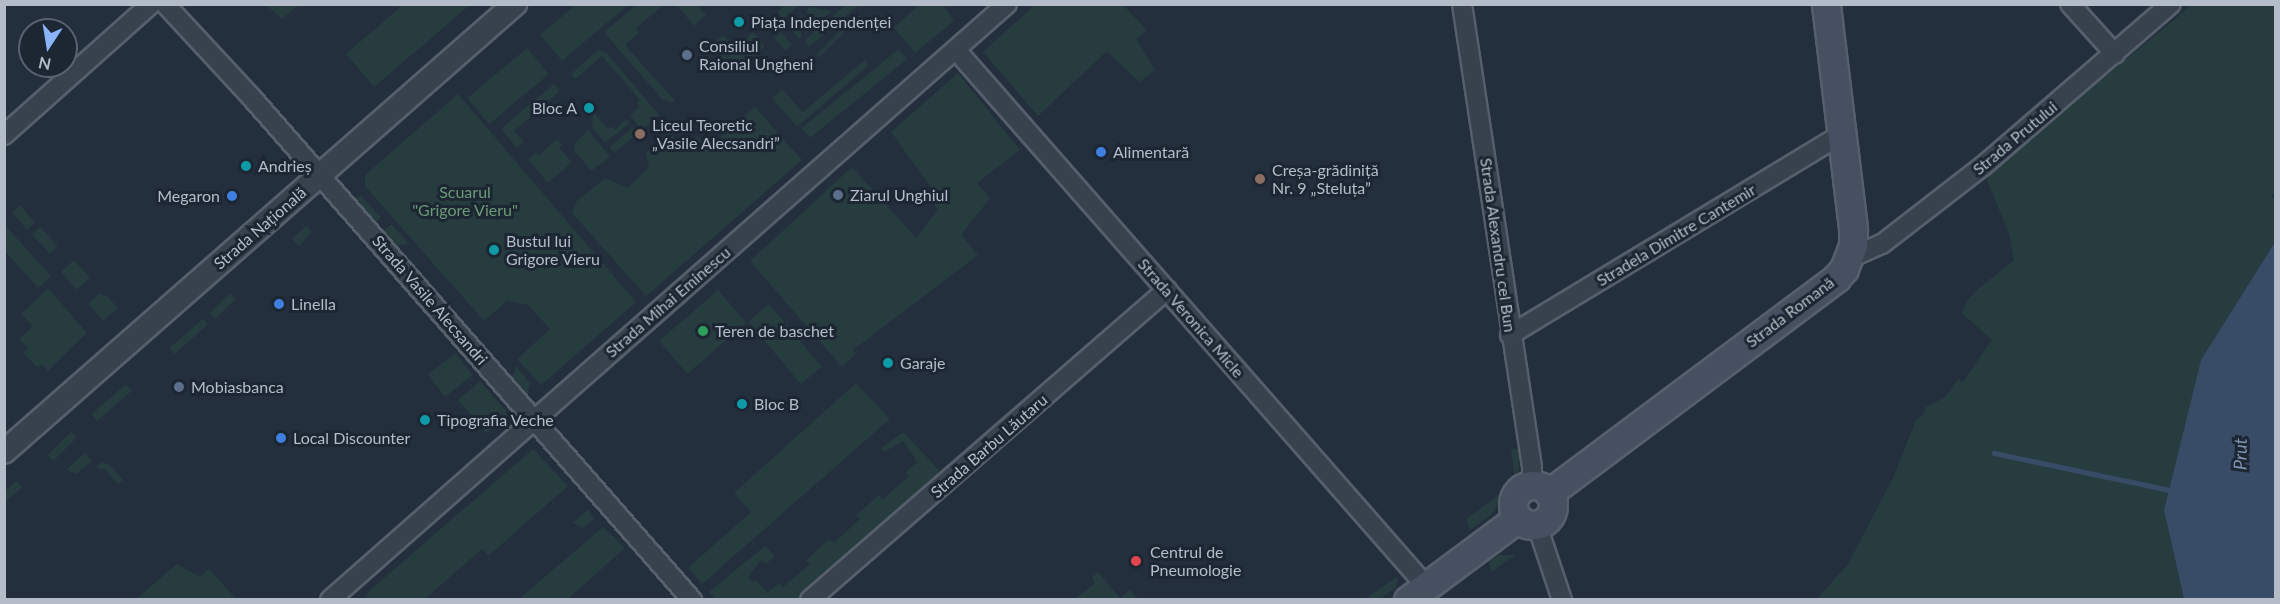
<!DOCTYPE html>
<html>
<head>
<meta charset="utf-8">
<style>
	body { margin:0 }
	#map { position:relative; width:2280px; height:604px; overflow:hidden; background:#242f3e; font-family:Lato,sans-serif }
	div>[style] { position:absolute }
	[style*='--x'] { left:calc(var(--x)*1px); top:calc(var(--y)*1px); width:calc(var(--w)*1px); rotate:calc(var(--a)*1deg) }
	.green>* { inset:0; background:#263c3f; transform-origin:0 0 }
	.water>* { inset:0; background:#394c67 }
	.stream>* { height:5px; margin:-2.5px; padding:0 2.5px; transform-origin:2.5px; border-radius:2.5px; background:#394c67 }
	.roads { filter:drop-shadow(2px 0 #565f6c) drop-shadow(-2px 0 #565f6c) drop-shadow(0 2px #565f6c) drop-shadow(0 -2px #565f6c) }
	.minor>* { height:18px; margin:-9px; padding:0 9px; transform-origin:9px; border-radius:9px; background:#38414e }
	.tertiary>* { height:22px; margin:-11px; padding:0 11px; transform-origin:11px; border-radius:11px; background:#38414e }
	.secondary>* { height:27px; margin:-13.5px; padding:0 13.5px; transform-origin:13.5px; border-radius:13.5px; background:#465061 }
	.secondary>.ring { margin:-13.5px; padding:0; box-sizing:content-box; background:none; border:27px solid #465061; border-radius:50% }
	.dots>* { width:16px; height:16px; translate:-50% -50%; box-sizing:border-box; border:3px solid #1d2633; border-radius:50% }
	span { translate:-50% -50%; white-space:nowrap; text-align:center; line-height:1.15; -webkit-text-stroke:6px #1d2633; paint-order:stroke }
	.poi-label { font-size:16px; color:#b4bcc9 }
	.left { translate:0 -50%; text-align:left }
	.right { translate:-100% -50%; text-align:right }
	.street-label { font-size:16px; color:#b4bcc9 }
	.park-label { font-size:16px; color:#6b9a76 }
	.water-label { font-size:18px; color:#7c92b1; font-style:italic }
	.frame { position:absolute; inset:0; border:6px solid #b4bcc9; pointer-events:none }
	.north { position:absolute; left:18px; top:18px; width:60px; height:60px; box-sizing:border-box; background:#1d2633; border:2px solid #59626f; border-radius:50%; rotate:192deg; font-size:16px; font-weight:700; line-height:24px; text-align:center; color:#b4bcc9 }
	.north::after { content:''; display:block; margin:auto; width:21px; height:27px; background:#8ab4f8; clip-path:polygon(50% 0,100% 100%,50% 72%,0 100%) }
</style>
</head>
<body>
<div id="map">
	<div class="green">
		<div style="clip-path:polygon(404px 4px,470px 5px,374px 87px,346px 54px)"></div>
		<div style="clip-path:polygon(577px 4px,628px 5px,562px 61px,540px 35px)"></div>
		<div style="clip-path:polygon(786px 4px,797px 7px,783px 19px,777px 12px)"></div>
		<div style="clip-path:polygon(1036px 4px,1123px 5px,1147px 30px,1136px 39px,1155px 70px,1139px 82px,1107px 51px,1038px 116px,983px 52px)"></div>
		<div style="clip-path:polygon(266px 5px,298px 5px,282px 19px)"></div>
		<div style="clip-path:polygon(636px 5px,664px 5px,636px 28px,639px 32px,625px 45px,675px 101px,672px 103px,662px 99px,604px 32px)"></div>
		<div style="clip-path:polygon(677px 5px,697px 5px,706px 15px,694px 26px)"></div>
		<div style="clip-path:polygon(846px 5px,859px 5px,809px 47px,805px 43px,806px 39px)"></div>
		<div style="clip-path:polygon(920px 5px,943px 5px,954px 21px,915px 53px,894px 27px)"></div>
		<div style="clip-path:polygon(2192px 5px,2275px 5px,2276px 191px,2271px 196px,2275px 201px,2275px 242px,2201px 360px,2164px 510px,2184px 599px,1816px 600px,1848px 564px,1893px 478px,1916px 420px,1922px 416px,1926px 407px,1945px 397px,1959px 378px,1962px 383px,1992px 340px,1962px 313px,1968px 300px,1978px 289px,2014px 260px,2009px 234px,1985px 175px)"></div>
		<div style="clip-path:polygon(809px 7px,832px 11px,805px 34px,807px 10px)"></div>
		<div style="clip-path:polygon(802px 14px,801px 37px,799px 39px,788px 26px)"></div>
		<div style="left:857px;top:14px;width:4px;height:58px;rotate:45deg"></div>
		<div style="clip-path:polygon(753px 32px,765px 46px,735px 73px,711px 45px,723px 35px,735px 48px)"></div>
		<div style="left:781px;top:32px;width:17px;height:9px;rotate:50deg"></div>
		<div style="left:527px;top:48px;width:34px;height:78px;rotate:50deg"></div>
		<div style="left:899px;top:49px;width:13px;height:125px;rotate:51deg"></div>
		<div style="clip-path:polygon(598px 50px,606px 52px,659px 115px,642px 130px,630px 115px,640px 107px,637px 103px,640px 100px,602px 56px,575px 79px,571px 74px)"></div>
		<div style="clip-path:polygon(865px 60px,869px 65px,797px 127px,772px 98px,782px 89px,803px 112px)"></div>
		<div style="clip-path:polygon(958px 73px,1020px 150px,977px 183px,990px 198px,961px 235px,978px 255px,853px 350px,856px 354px,842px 367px,750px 261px,852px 167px,916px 238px,938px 209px,927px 197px,933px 190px,891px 132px)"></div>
		<div style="clip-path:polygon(554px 84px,559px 89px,558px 93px,514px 131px,524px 142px,517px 148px,501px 129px)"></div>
		<div style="clip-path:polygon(458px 94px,636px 302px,541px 385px,517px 359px,550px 329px,528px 305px,507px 301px,484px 321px,365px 186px,365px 175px)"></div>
		<div style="clip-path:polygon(755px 107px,802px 160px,646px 296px,572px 213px,576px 202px,605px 178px,627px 188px,649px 167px,646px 153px,668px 131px,683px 148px,697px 136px,708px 148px)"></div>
		<div style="clip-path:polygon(593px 112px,608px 129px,611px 126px,615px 130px,626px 119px,630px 123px,605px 143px,592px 127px)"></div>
		<div style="left:633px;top:127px;width:8px;height:31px;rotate:50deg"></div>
		<div style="clip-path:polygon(588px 130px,610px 157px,591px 171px,574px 150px,576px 142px)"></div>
		<div style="clip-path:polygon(557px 139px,562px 145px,559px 148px,572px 162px,548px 183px,528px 160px,536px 152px,539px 155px)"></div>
		<div style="clip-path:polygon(360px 195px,381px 217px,374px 224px,354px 200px)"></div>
		<div style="left:20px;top:205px;width:23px;height:11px;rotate:49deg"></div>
		<div style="clip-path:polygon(4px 224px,51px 276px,38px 288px,7px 253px,5px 255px)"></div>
		<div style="clip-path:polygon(391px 224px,409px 244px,393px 246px,381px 233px)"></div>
		<div style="clip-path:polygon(306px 226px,312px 232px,299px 246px,292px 239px)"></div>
		<div style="left:40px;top:227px;width:26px;height:11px;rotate:47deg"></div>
		<div style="left:74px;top:260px;width:24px;height:18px;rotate:48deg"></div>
		<div style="clip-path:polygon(48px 288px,87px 333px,48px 371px,42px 364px,38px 368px,23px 353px,28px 348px,19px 339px,33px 326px,21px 314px)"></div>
		<div style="left:718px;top:290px;width:43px;height:78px;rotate:49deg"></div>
		<div style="left:230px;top:293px;width:8px;height:29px;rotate:45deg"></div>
		<div style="clip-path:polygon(99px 294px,107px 296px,118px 308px,103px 321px,88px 304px)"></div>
		<div style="left:769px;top:304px;width:82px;height:27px;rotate:50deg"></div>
		<div style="clip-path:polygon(203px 319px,208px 324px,175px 354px,169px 348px)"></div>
		<div style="left:455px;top:353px;width:28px;height:35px;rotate:51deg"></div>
		<div style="clip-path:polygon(516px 366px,530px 383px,527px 397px,511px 379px)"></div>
		<div style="left:480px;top:381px;width:44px;height:29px;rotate:49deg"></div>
		<div style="clip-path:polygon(856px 383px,890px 419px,702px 584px,688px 568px,751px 512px,734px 493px)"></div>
		<div style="left:126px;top:384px;width:9px;height:46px;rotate:49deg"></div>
		<div style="left:71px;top:432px;width:8px;height:33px;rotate:45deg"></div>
		<div style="clip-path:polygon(903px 432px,939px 470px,938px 479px,797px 599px,716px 599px,709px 592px,765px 546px,775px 556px,766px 564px,761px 560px,748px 577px,753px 582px,756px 580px,767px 593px,779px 583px,783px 587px,810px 564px,806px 560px,829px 539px,834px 543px,860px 519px,856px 515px,879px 495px,883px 499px,909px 476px,906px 472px,917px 462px,903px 441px,884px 452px,881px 448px)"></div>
		<div style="clip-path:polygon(533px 449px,568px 486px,488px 556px,482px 549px,425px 599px,366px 599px,368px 592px)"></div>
		<div style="clip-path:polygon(1511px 449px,1519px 449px,1519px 468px,1515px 479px)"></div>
		<div style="clip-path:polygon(85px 453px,92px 461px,76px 474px,66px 470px)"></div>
		<div style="clip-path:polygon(102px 462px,111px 466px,123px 480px,118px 484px,104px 468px,101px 470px,97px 466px)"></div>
		<div style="clip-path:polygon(16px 481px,22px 487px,5px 502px,5px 491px)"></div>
		<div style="clip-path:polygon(1509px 487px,1492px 514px,1470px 530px,1466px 519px)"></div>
		<div style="clip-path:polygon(588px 509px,594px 519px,583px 528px,573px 523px)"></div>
		<div style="clip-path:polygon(603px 527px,625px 548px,568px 599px,519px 599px)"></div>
		<div style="clip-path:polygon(1499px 555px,1516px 555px,1491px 572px,1489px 561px)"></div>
		<div style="clip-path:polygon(177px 564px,200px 577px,209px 569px,236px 599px,136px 599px)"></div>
		<div style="clip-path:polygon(1098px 572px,1120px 598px,1130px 590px,1138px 599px,1075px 599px,1095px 583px,1092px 577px)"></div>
		<div style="clip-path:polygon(1398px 576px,1396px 587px,1380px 599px,1365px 599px)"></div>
	</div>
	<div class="water">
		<div style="clip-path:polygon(2275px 242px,2275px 599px,2184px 599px,2164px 510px,2201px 360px)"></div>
	</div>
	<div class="stream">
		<div style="--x:1994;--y:453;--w:184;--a:11.9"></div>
	</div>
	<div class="roads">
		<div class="minor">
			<div style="--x:165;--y:4;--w:128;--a:47.2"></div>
			<div style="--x:252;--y:98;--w:668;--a:48.77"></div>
			<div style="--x:1462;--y:4;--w:469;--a:81.4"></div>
			<div style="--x:1532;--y:468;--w:17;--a:90"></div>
			<div style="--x:2070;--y:4;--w:67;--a:48"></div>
			<div style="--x:956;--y:50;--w:713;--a:48.75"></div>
			<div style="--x:4;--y:135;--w:197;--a:-41.7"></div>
			<div style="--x:1850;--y:258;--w:35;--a:-24"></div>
			<div style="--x:1882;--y:244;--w:128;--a:-37.7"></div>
			<div style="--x:1983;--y:166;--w:248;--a:-40.8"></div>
			<div style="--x:1510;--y:335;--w:388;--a:-31.2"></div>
			<div style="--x:1537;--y:525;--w:79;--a:71.6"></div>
			<div style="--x:330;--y:600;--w:902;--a:-41.36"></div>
			<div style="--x:810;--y:600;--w:473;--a:-41"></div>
		</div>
		<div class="tertiary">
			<div style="--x:4;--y:452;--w:680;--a:-41.24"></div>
		</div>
		<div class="secondary">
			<div class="ring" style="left:1513px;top:485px;width:13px;height:13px"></div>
			<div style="--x:1549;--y:493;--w:359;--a:-36.8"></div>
			<div style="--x:1836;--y:278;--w:12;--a:-48"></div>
			<div style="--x:1844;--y:269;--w:25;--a:-69"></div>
			<div style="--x:1853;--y:246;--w:18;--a:-90"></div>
			<div style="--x:1853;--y:228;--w:226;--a:-96.9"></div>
			<div style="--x:1408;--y:600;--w:137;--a:-36.7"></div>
		</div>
	</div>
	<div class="dots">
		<div style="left:739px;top:22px;background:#0f9aa8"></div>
		<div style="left:687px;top:55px;background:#5c6f8a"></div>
		<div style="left:589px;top:108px;background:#0f9aa8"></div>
		<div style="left:640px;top:134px;background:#8d6e63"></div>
		<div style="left:1101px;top:152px;background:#3f7fe0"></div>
		<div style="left:246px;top:166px;background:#0f9aa8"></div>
		<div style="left:1260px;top:179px;background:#8d6e63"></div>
		<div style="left:838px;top:195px;background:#5c6f8a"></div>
		<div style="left:232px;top:196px;background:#3f7fe0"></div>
		<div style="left:494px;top:250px;background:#0f9aa8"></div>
		<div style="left:279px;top:304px;background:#3f7fe0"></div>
		<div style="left:703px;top:331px;background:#2e9e5b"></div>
		<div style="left:888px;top:363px;background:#0f9aa8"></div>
		<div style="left:179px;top:387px;background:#5c6f8a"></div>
		<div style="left:742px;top:404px;background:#0f9aa8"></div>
		<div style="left:425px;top:420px;background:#0f9aa8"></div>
		<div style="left:281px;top:438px;background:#3f7fe0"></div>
		<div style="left:1136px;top:561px;background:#e0444e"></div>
	</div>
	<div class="poi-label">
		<span class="left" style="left:751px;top:22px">Piața Independenței</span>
		<span class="left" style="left:699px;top:55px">Consiliul<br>Raional Ungheni</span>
		<span class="right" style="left:577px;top:108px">Bloc A</span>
		<span class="left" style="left:652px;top:134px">Liceul Teoretic<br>„Vasile Alecsandri”</span>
		<span class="left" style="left:1113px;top:152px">Alimentară</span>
		<span class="left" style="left:258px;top:166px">Andrieș</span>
		<span class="left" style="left:1272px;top:179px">Creșa-grădiniță<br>Nr. 9 „Steluța”</span>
		<span class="left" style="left:850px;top:195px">Ziarul Unghiul</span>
		<span class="right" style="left:220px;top:196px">Megaron</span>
		<span class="left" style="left:506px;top:250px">Bustul lui<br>Grigore Vieru</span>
		<span class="left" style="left:291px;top:304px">Linella</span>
		<span class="left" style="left:715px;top:331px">Teren de baschet</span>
		<span class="left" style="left:900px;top:363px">Garaje</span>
		<span class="left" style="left:191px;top:387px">Mobiasbanca</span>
		<span class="left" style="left:754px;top:404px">Bloc B</span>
		<span class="left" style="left:437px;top:420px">Tipografia Veche</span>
		<span class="left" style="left:293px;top:438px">Local Discounter</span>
		<span class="left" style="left:1150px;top:561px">Centrul de<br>Pneumologie</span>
	</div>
	<div class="street-label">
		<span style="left:2015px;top:138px;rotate:-40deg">Strada Prutului</span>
		<span style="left:260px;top:228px;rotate:-41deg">Strada Națională</span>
		<span style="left:1676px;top:235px;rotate:-31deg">Stradela Dimitre Cantemir</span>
		<span style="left:1498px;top:245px;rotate:82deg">Strada Alexandru cel Bun</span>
		<span style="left:430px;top:300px;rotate:49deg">Strada Vasile Alecsandri</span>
		<span style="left:668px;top:302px;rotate:-41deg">Strada Mihai Eminescu</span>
		<span style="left:1790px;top:312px;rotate:-37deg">Strada Romană</span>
		<span style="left:1191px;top:318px;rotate:49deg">Strada Veronica Micle</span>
		<span style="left:989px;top:446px;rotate:-41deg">Strada Barbu Lăutaru</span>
	</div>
	<div class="park-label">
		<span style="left:465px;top:201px">Scuarul<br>"Grigore Vieru"</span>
	</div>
	<div class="water-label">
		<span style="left:2240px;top:454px;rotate:-89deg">Prut</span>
	</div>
	<div class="frame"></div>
	<div class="north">N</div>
</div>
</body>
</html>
